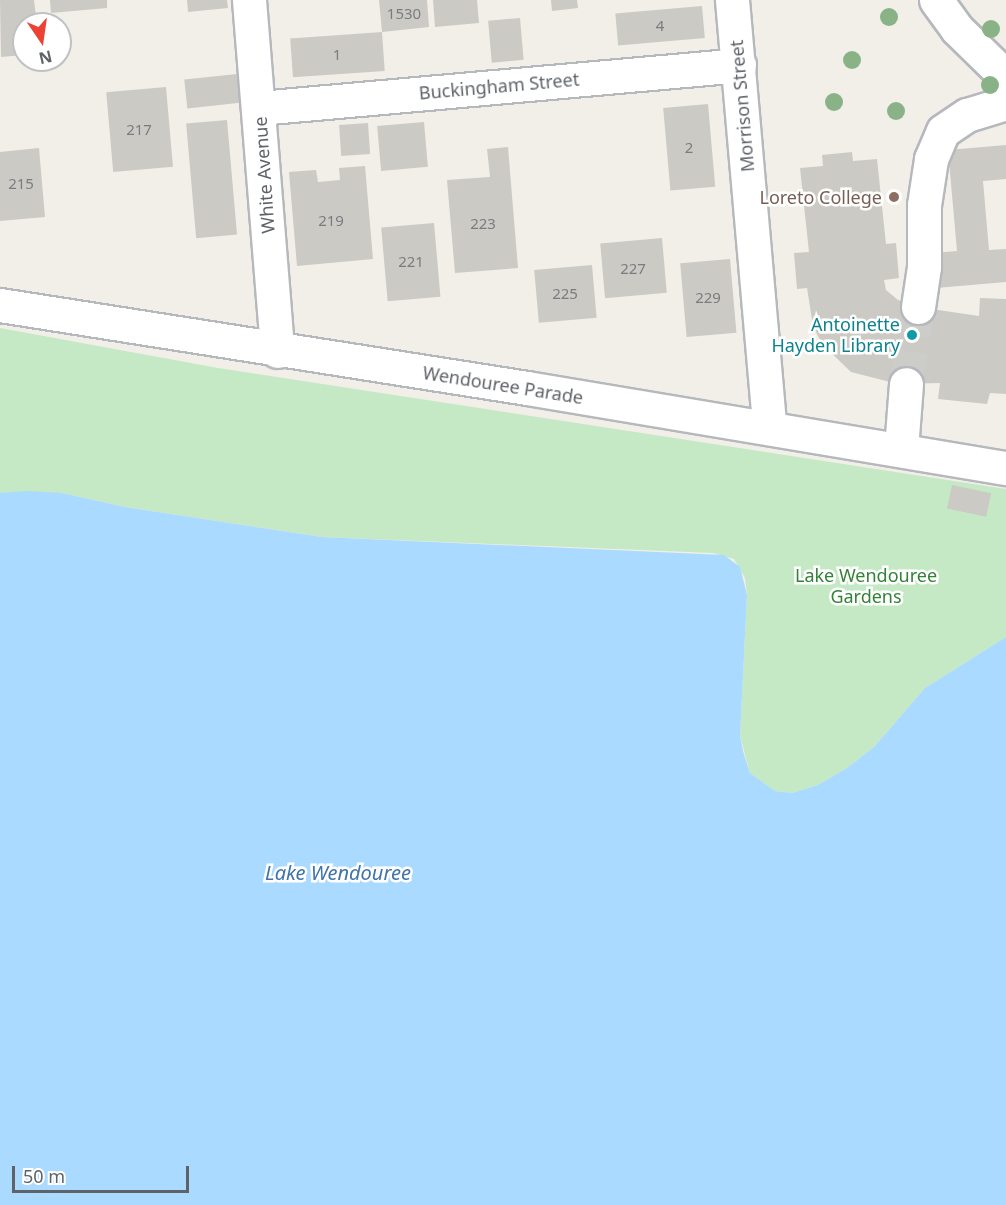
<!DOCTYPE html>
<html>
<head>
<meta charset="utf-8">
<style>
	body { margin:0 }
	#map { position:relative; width:1006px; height:1205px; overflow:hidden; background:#f1efe8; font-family:"Noto Sans",sans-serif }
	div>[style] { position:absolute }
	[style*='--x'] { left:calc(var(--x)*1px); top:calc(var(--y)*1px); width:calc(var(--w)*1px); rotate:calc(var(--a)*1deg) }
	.green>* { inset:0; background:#c5e8c5 }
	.water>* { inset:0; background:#aadaff }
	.building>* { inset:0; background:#cccac5; transform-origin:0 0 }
	.minor-tunnel>* { height:33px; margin-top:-16.5px; transform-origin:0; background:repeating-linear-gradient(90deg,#ccccc8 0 33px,transparent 0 49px) }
	.roads { filter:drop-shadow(2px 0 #b5b8bc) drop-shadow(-2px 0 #b5b8bc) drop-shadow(0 2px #b5b8bc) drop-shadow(0 -2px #b5b8bc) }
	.minor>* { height:33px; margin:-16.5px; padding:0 16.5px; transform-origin:16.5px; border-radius:16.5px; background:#fff }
	.trees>* { width:18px; height:18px; margin:-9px; border-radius:50%; background:#89b387 }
	.dots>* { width:16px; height:16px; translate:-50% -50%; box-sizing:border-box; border:3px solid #fff; border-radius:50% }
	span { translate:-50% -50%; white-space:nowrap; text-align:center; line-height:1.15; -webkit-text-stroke:5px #fff; paint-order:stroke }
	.number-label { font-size:15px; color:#7a7d7f }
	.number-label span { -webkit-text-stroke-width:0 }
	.street-label { font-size:18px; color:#5f6368 }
	.education-label { font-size:18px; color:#785e54 }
	.right { translate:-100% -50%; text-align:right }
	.culture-label { font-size:18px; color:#0d838f }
	.park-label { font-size:18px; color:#348238 }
	.water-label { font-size:20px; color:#4174aa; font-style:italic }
	.north { position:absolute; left:12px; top:12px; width:60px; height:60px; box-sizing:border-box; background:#fff; border:2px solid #bfc1c3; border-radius:50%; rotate:167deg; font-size:16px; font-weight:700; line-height:24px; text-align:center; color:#5f6368 }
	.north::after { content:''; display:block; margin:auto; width:21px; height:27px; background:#ea4335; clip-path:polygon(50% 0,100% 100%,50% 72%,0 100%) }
	.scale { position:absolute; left:12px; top:1166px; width:177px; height:27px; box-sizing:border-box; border:3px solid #5f6368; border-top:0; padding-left:8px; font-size:18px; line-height:21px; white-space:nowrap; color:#5f6368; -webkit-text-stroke:4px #fff; paint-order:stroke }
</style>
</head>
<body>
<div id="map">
	<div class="green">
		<div style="clip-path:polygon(0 328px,218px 368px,1006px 489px,1006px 637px,925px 688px,874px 747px,847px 768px,818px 785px,792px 793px,775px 791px,750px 773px,740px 736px,747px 595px,745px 578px,734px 559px,713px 553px,322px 537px,125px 507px,62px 493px,0 493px)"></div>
	</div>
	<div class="water">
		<div style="clip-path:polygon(29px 491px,62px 493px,125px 507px,322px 537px,724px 555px,740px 567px,747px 595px,740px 736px,743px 751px,750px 773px,775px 791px,792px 793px,818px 785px,847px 768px,874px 747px,925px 688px,1006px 637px,1006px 1205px,0 1205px,0 493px)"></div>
	</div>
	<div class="building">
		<div style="clip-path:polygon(0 0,34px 0,37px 24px,24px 24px,24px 55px,1px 57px)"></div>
		<div style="clip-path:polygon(50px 0,107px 0,107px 8px,51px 13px)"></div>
		<div style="clip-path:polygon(187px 0,227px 0,228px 8px,188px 12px)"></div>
		<div style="clip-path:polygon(379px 0,427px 0,429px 27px,382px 32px)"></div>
		<div style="clip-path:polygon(433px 0,477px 0,479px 23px,435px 27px)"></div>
		<div style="clip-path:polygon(551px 0,577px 0,578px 8px,552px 11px)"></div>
		<div style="left:702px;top:6px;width:32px;height:87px;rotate:85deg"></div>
		<div style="left:520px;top:18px;width:42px;height:32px;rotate:85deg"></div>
		<div style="left:382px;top:32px;width:39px;height:92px;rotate:86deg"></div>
		<div style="left:237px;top:74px;width:29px;height:53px;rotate:84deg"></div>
		<div style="left:166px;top:87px;width:80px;height:60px;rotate:85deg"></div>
		<div style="left:708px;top:104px;width:83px;height:45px;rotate:85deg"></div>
		<div style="left:227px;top:120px;width:115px;height:41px;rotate:85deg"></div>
		<div style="left:424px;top:122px;width:45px;height:47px;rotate:85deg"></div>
		<div style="left:368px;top:123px;width:31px;height:29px;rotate:86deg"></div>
		<div style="clip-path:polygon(1006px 145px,1006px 179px,983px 181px,989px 250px,1006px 249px,1006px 282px,936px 288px,933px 253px,957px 251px,948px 150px)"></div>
		<div style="clip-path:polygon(508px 147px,518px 268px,455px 273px,447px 180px,490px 177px,487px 149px)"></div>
		<div style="clip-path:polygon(39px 148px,45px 217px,0 221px,0 152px)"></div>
		<div style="clip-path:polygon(852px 152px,853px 161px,877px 159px,886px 244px,896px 243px,899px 278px,884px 280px,886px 290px,898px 300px,918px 307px,979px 316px,980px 298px,1006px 299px,1006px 394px,990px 393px,987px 404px,938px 399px,940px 383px,898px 384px,851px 372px,822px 344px,813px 326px,807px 288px,797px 289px,794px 253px,809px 252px,800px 168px,823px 166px,822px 155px)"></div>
		<div style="clip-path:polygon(365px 166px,373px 259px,297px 266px,289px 172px,316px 170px,318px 182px,340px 180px,339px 168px)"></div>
		<div style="left:434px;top:223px;width:74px;height:53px;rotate:85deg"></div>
		<div style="left:662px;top:238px;width:55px;height:62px;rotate:85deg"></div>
		<div style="left:730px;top:259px;width:74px;height:50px;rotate:85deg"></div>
		<div style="left:592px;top:265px;width:53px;height:58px;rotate:85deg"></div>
		<div style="left:952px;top:485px;width:40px;height:24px;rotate:12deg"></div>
	</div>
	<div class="minor-tunnel">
		<div style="--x:906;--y:384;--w:78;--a:-81.1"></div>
	</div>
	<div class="roads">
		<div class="minor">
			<div style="--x:249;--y:0;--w:352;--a:85.4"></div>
			<div style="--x:732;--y:0;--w:429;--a:85"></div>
			<div style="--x:936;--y:0;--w:36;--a:54"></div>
			<div style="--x:957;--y:29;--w:69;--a:44.4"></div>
			<div style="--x:259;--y:108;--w:482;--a:-5.1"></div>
			<div style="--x:0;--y:305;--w:533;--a:8.95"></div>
			<div style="--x:527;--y:388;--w:486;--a:9.5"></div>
			<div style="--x:918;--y:307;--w:40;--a:-81.5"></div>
			<div style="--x:924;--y:267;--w:62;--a:-90"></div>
			<div style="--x:924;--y:205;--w:47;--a:-81.3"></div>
			<div style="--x:931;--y:159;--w:30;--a:-67"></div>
			<div style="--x:943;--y:131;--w:29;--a:-34"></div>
			<div style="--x:967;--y:115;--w:41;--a:-17.1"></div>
			<div style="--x:901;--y:449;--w:65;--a:-85.6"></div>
		</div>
	</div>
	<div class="trees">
		<div style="left:889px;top:17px"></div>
		<div style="left:991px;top:29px"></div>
		<div style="left:852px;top:60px"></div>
		<div style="left:990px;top:85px"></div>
		<div style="left:834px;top:102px"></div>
		<div style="left:896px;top:111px"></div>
	</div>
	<div class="dots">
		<div style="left:894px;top:197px;background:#8d6e63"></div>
		<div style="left:912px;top:335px;background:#0f9aa8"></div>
	</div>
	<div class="number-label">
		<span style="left:404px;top:14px">1530</span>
		<span style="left:660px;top:26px">4</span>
		<span style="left:337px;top:55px">1</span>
		<span style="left:139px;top:130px">217</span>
		<span style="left:689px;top:148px">2</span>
		<span style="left:21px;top:184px">215</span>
		<span style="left:331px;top:221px">219</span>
		<span style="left:483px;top:224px">223</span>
		<span style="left:411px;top:262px">221</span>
		<span style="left:633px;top:269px">227</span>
		<span style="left:565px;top:294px">225</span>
		<span style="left:708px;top:298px">229</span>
	</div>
	<div class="street-label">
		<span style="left:499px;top:86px;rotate:-5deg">Buckingham Street</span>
		<span style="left:742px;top:106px;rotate:-95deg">Morrison Street</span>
		<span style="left:264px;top:175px;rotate:-94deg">White Avenue</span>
		<span style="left:503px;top:385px;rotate:9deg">Wendouree Parade</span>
	</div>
	<div class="education-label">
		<span class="right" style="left:882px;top:197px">Loreto College</span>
	</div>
	<div class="culture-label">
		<span class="right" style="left:900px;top:335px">Antoinette<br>Hayden Library</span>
	</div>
	<div class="park-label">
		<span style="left:866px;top:586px">Lake Wendouree<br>Gardens</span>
	</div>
	<div class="water-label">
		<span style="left:338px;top:872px">Lake Wendouree</span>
	</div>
	<div class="north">N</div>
	<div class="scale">50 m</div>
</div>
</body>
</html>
